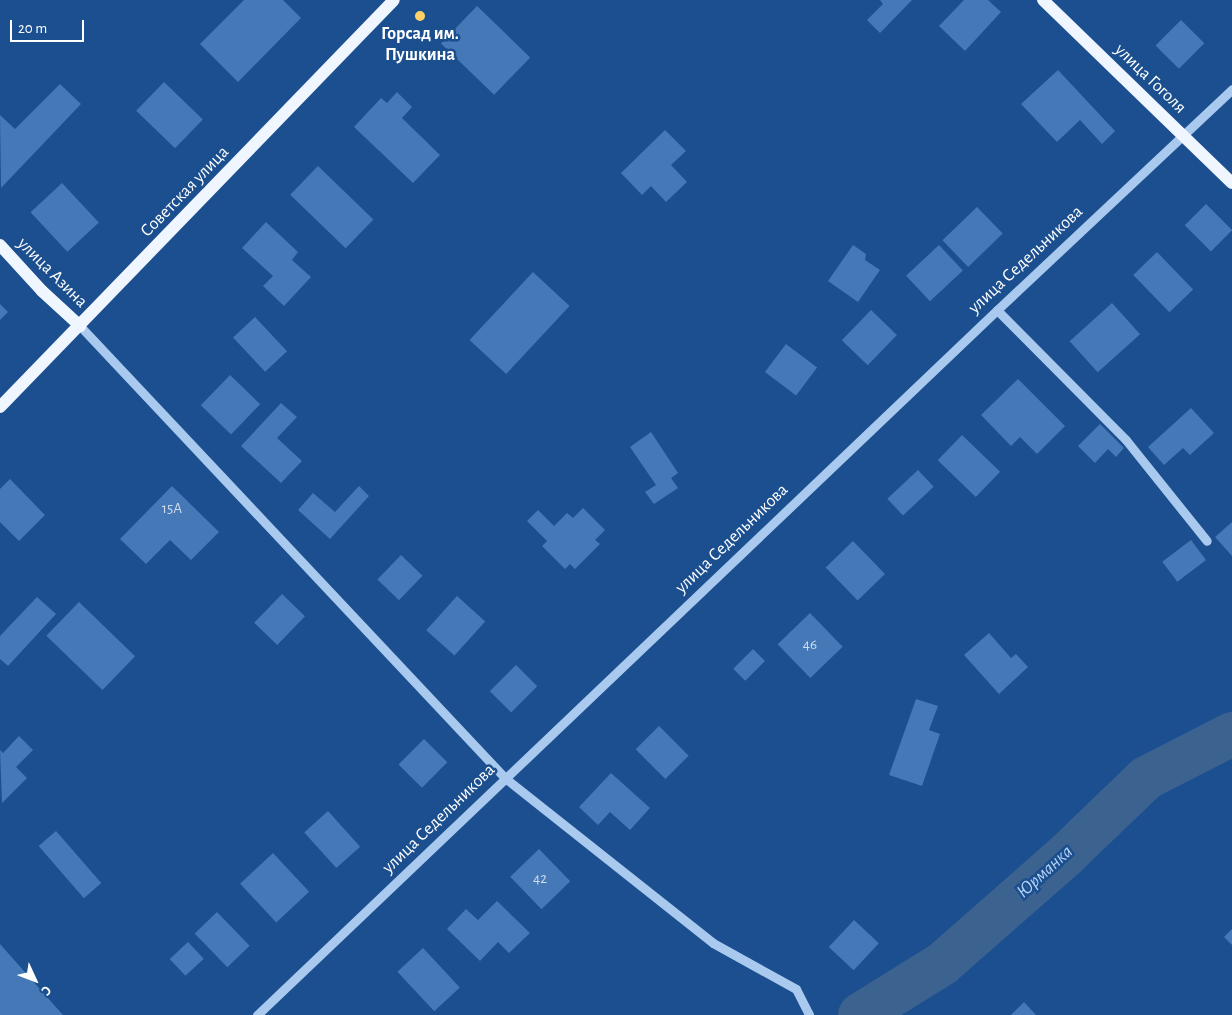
<!DOCTYPE html>
<html>
<head>
<meta charset="utf-8">
<style>
	body { margin:0 }
	#map { position:relative; width:1232px; height:1015px; overflow:hidden; background:#1b4f8f; font-family:"Alegreya Sans",sans-serif }
	div>[style] { position:absolute }
	[style*='--x'] { left:calc(var(--x)*1px); top:calc(var(--y)*1px); width:calc(var(--w)*1px); rotate:calc(var(--a)*1deg) }
	.river>* { height:44px; margin:-22px; padding:0 22px; transform-origin:22px; border-radius:22px; background:#3c6290 }
	.building>* { inset:0; background:#4478b7; transform-origin:0 0 }
	.minor>* { height:9px; margin:-4.5px; padding:0 4.5px; transform-origin:4.5px; border-radius:4.5px; background:#a9c9ee }
	.major>* { height:12px; margin:-6px; padding:0 6px; transform-origin:6px; border-radius:6px; background:#f0f6ff }
	.dots>* { width:14px; height:14px; translate:-50% -50%; box-sizing:border-box; border:2px solid #1b4f8f; border-radius:50% }
	span { translate:-50% -50%; white-space:nowrap; text-align:center; line-height:1.15; -webkit-text-stroke:5px #1b4f8f; paint-order:stroke }
	.number-label { font-size:15px; color:#d0dded }
	.number-label span { -webkit-text-stroke-width:0 }
	.poi-label { font-size:18px; color:#fff; font-weight:700 }
	.street-label { font-size:18px; color:#fff }
	.water-label { font-size:19px; color:#b5d3f5; font-style:italic }
	.north { position:absolute; left:10px; top:955px; width:50px; height:50px; -webkit-text-stroke:4px #1b4f8f; paint-order:stroke; rotate:133deg; font-size:14px; font-weight:700; line-height:20px; text-align:center; color:#fff }
	.north::after { content:''; display:block; margin:auto; width:18px; height:22px; background:#fff; clip-path:polygon(50% 0,100% 100%,50% 72%,0 100%) }
	.scale { position:absolute; left:10px; top:20px; width:74px; height:22px; box-sizing:border-box; border:2px solid #fff; border-top:0; padding-left:6px; font-size:15px; line-height:18px; white-space:nowrap; color:#fff; -webkit-text-stroke:4px #1b4f8f; paint-order:stroke }
</style>
</head>
<body>
<div id="map">
	<div class="river">
		<div style="--x:860;--y:1015;--w:97;--a:-31.9"></div>
		<div style="--x:942;--y:964;--w:165;--a:-41.3"></div>
		<div style="--x:1066;--y:855;--w:111;--a:-43.9"></div>
		<div style="--x:1146;--y:778;--w:97;--a:-27.1"></div>
	</div>
	<div class="building">
		<div style="clip-path:polygon(244px 0,283px 0,301px 18px,238px 82px,200px 44px)"></div>
		<div style="clip-path:polygon(880px 0,912px 0,880px 33px,867px 20px,883px 4px)"></div>
		<div style="clip-path:polygon(964px 0,988px 0,1001px 12px,965px 51px,939px 26px)"></div>
		<div style="left:477px;top:6px;width:74px;height:52px;rotate:44deg"></div>
		<div style="left:1181px;top:20px;width:33px;height:36px;rotate:45deg"></div>
		<div style="clip-path:polygon(1058px 70px,1115px 131px,1102px 144px,1080px 120px,1057px 142px,1021px 104px)"></div>
		<div style="left:164px;top:82px;width:54px;height:40px;rotate:44deg"></div>
		<div style="clip-path:polygon(60px 84px,81px 104px,1px 188px,0 115px,15px 129px)"></div>
		<div style="clip-path:polygon(397px 92px,412px 107px,402px 118px,440px 155px,413px 183px,354px 127px,381px 98px,387px 103px)"></div>
		<div style="clip-path:polygon(665px 130px,686px 151px,671px 165px,687px 182px,666px 202px,651px 186px,642px 195px,621px 173px)"></div>
		<div style="left:318px;top:166px;width:77px;height:40px;rotate:44deg"></div>
		<div style="left:62px;top:183px;width:54px;height:43px;rotate:47deg"></div>
		<div style="left:1206px;top:204px;width:37px;height:30px;rotate:45deg"></div>
		<div style="left:977px;top:207px;width:37px;height:48px;rotate:46deg"></div>
		<div style="clip-path:polygon(266px 222px,298px 252px,292px 260px,311px 277px,284px 306px,263px 286px,273px 276px,242px 248px)"></div>
		<div style="clip-path:polygon(853px 245px,866px 254px,865px 260px,880px 270px,858px 302px,828px 281px)"></div>
		<div style="left:939px;top:245px;width:35px;height:45px;rotate:47deg"></div>
		<div style="left:1157px;top:252px;width:52px;height:33px;rotate:46deg"></div>
		<div style="left:533px;top:272px;width:50px;height:93px;rotate:43deg"></div>
		<div style="left:1112px;top:303px;width:42px;height:57px;rotate:48deg"></div>
		<div style="clip-path:polygon(0 304px,8px 312px,0 320px)"></div>
		<div style="left:871px;top:310px;width:36px;height:42px;rotate:44deg"></div>
		<div style="left:255px;top:317px;width:47px;height:30px;rotate:47deg"></div>
		<div style="left:786px;top:344px;width:39px;height:35px;rotate:37deg"></div>
		<div style="left:230px;top:375px;width:42px;height:42px;rotate:44deg"></div>
		<div style="clip-path:polygon(1018px 379px,1065px 426px,1037px 454px,1020px 437px,1011px 446px,981px 415px)"></div>
		<div style="clip-path:polygon(281px 403px,297px 417px,277px 438px,302px 461px,281px 483px,241px 446px)"></div>
		<div style="clip-path:polygon(1191px 408px,1214px 433px,1190px 455px,1183px 448px,1164px 465px,1148px 447px)"></div>
		<div style="clip-path:polygon(1100px 424px,1124px 448px,1116px 457px,1108px 449px,1095px 463px,1078px 446px)"></div>
		<div style="clip-path:polygon(651px 432px,678px 473px,671px 478px,678px 488px,654px 504px,645px 492px,656px 485px,630px 447px)"></div>
		<div style="left:962px;top:435px;width:53px;height:35px;rotate:44deg"></div>
		<div style="left:918px;top:470px;width:23px;height:42px;rotate:47deg"></div>
		<div style="clip-path:polygon(10px 479px,45px 515px,19px 541px,0 522px,0 489px)"></div>
		<div style="clip-path:polygon(172px 486px,219px 532px,191px 560px,170px 540px,146px 564px,120px 539px)"></div>
		<div style="clip-path:polygon(359px 486px,369px 496px,330px 539px,298px 510px,313px 493px,335px 512px)"></div>
		<div style="clip-path:polygon(583px 508px,605px 530px,595px 540px,600px 544px,575px 569px,570px 564px,565px 569px,542px 546px,547px 541px,527px 521px,538px 510px,554px 526px,567px 513px,573px 518px)"></div>
		<div style="clip-path:polygon(1232px 522px,1232px 556px,1215px 537px)"></div>
		<div style="left:1191px;top:540px;width:25px;height:36px;rotate:53deg"></div>
		<div style="left:853px;top:541px;width:46px;height:38px;rotate:46deg"></div>
		<div style="left:401px;top:555px;width:30px;height:34px;rotate:44deg"></div>
		<div style="left:282px;top:594px;width:32px;height:40px;rotate:44deg"></div>
		<div style="left:457px;top:596px;width:38px;height:46px;rotate:42deg"></div>
		<div style="clip-path:polygon(37px 597px,56px 614px,8px 666px,0 659px,0 636px)"></div>
		<div style="left:79px;top:602px;width:78px;height:47px;rotate:44deg"></div>
		<div style="left:810px;top:613px;width:47px;height:45px;rotate:46deg"></div>
		<div style="clip-path:polygon(989px 633px,1011px 658px,1016px 654px,1028px 667px,999px 694px,964px 655px)"></div>
		<div style="left:753px;top:649px;width:17px;height:28px;rotate:45deg"></div>
		<div style="left:516px;top:665px;width:30px;height:37px;rotate:45deg"></div>
		<div style="clip-path:polygon(916px 699px,938px 706px,929px 730px,940px 734px,922px 786px,889px 775px)"></div>
		<div style="left:659px;top:726px;width:42px;height:33px;rotate:45deg"></div>
		<div style="clip-path:polygon(19px 736px,33px 750px,16px 767px,27px 778px,2px 803px,0 750px,3px 753px)"></div>
		<div style="left:424px;top:739px;width:33px;height:36px;rotate:45deg"></div>
		<div style="clip-path:polygon(611px 773px,650px 808px,630px 830px,610px 812px,598px 825px,579px 807px)"></div>
		<div style="left:328px;top:811px;width:48px;height:32px;rotate:48deg"></div>
		<div style="left:56px;top:831px;width:69px;height:23px;rotate:49deg"></div>
		<div style="left:539px;top:849px;width:45px;height:40px;rotate:46deg"></div>
		<div style="left:273px;top:853px;width:53px;height:45px;rotate:47deg"></div>
		<div style="clip-path:polygon(497px 901px,530px 933px,509px 953px,498px 942px,480px 961px,447px 929px,466px 909px,478px 920px)"></div>
		<div style="left:217px;top:912px;width:47px;height:31px;rotate:46deg"></div>
		<div style="left:854px;top:920px;width:34px;height:37px;rotate:43deg"></div>
		<div style="clip-path:polygon(1232px 929px,1232px 945px,1224px 937px)"></div>
		<div style="left:188px;top:942px;width:23px;height:25px;rotate:47deg"></div>
		<div style="clip-path:polygon(0 944px,63px 1015px,0 1015px)"></div>
		<div style="left:423px;top:948px;width:54px;height:35px;rotate:47deg"></div>
		<div style="clip-path:polygon(1024px 1002px,1036px 1015px,1011px 1015px)"></div>
	</div>
	<div class="minor">
		<div style="--x:997;--y:310;--w:183;--a:45.2"></div>
		<div style="--x:1126;--y:440;--w:129;--a:51.3"></div>
		<div style="--x:80;--y:326;--w:620;--a:46.76"></div>
		<div style="--x:505;--y:778;--w:265;--a:38.4"></div>
		<div style="--x:713;--y:943;--w:95;--a:29"></div>
		<div style="--x:796;--y:989;--w:29;--a:63"></div>
		<div style="--x:257;--y:1015;--w:1022;--a:-43.61"></div>
		<div style="--x:997;--y:310;--w:323;--a:-43.2"></div>
	</div>
	<div class="major">
		<div style="--x:1043;--y:0;--w:263;--a:44.1"></div>
		<div style="--x:0;--y:245;--w:62;--a:47.6"></div>
		<div style="--x:42;--y:291;--w:52;--a:42.6"></div>
		<div style="--x:0;--y:407;--w:566;--a:-45.93"></div>
	</div>
	<div class="dots">
		<div style="left:420px;top:16px;background:#ffd166"></div>
	</div>
	<div class="number-label">
		<span style="left:172px;top:509px">15А</span>
		<span style="left:810px;top:645px">46</span>
		<span style="left:540px;top:879px">42</span>
	</div>
	<div class="poi-label">
		<span style="left:420px;top:45px">Горсад им.<br>Пушкина</span>
	</div>
	<div class="street-label">
		<span style="left:1150px;top:79px;rotate:44deg">улица Гоголя</span>
		<span style="left:185px;top:192px;rotate:-46deg">Советская улица</span>
		<span style="left:1026px;top:260px;rotate:-43deg">улица Седельникова</span>
		<span style="left:52px;top:273px;rotate:45deg">улица Азина</span>
		<span style="left:732px;top:539px;rotate:-44deg">улица Седельникова</span>
		<span style="left:439px;top:819px;rotate:-44deg">улица Седельникова</span>
	</div>
	<div class="water-label">
		<span style="left:1045px;top:872px;rotate:-42deg">Юрманка</span>
	</div>
	<div class="north">С</div>
	<div class="scale">20 m</div>
</div>
</body>
</html>
